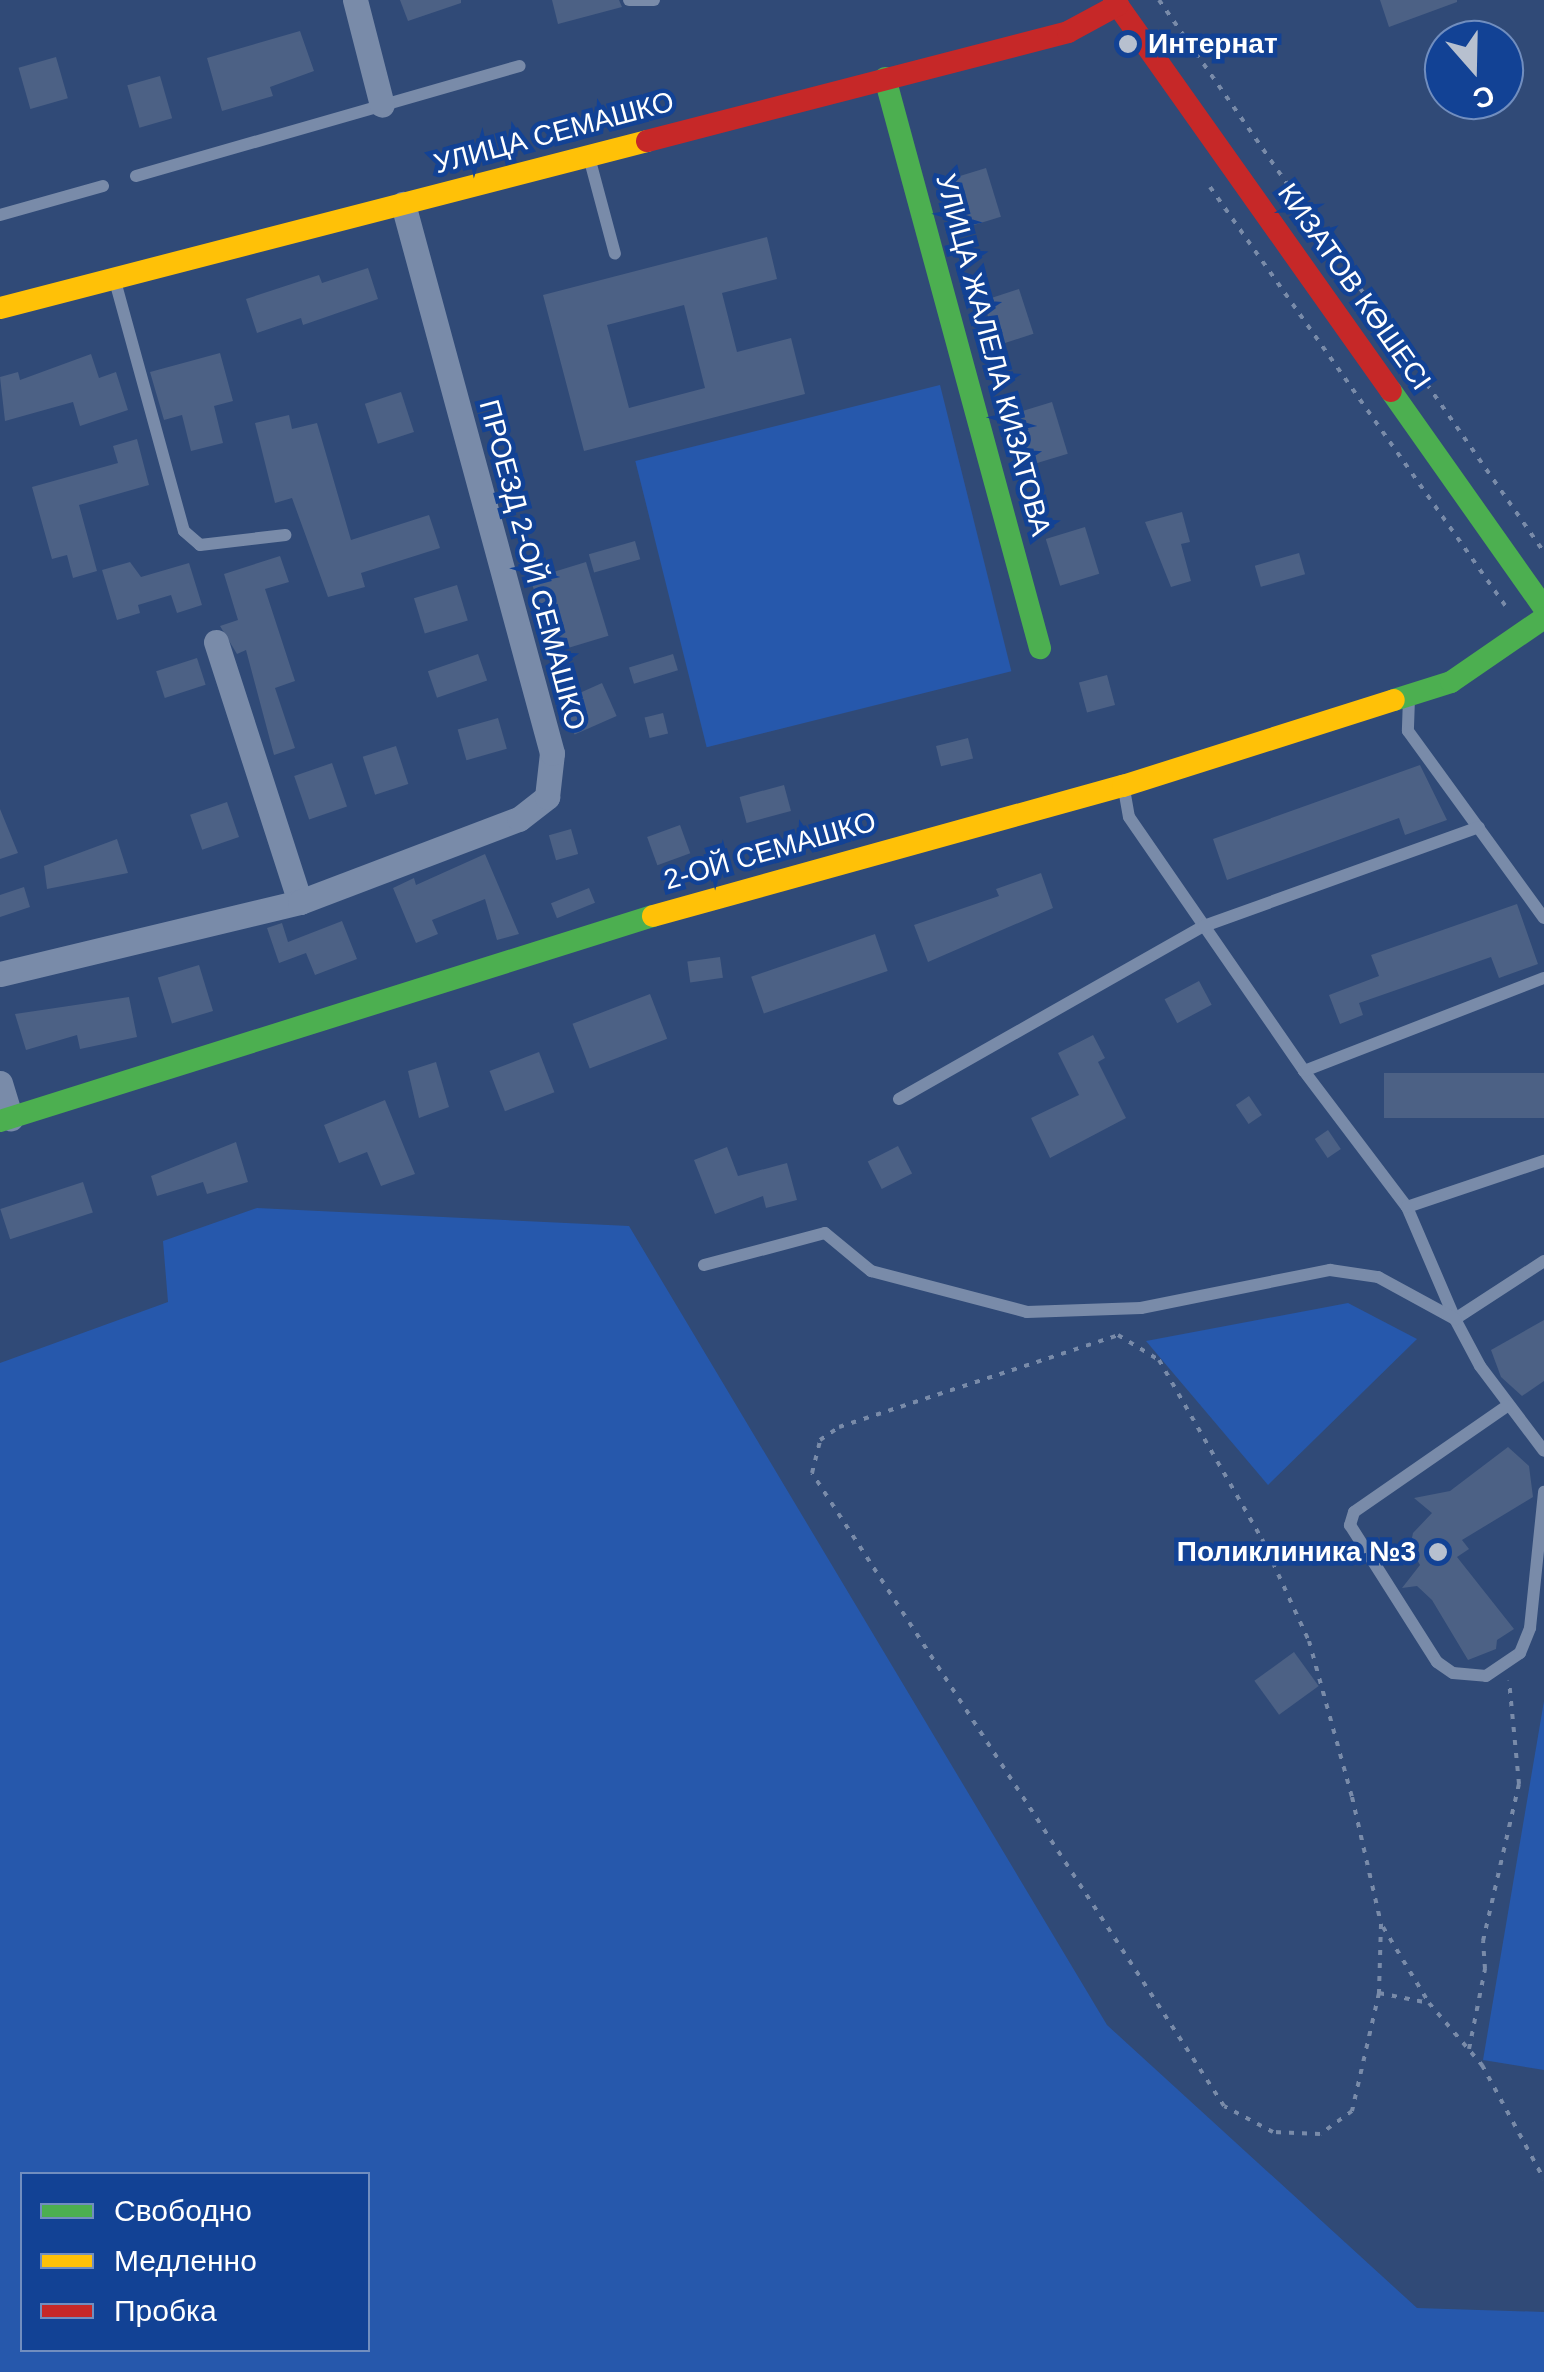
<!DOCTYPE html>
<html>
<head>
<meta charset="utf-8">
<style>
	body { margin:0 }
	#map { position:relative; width:1544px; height:2372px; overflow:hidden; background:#304a77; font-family:Arial,sans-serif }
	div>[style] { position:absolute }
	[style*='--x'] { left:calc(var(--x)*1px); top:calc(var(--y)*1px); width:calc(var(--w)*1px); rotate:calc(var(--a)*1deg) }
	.green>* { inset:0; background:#2658ac; transform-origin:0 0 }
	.building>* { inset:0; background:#4c6185; transform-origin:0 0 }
	.path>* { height:4px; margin-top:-2px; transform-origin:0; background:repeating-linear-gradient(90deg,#798ba9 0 5px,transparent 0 13px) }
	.lane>* { height:12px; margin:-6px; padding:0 6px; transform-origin:6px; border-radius:6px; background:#798ba9 }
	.street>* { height:25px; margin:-12.5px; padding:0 12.5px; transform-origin:12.5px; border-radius:12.5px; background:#798ba9 }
	.fast>* { height:22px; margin:-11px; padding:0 11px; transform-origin:11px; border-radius:11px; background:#4caf50 }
	.slow>* { height:22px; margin:-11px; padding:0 11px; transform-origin:11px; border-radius:11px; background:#ffc107 }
	.jam>* { height:22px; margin:-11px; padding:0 11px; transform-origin:11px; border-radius:11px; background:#c62828 }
	.dots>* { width:28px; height:28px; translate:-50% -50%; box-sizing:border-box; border:5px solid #124295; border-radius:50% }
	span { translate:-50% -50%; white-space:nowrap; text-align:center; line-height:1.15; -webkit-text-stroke:9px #124295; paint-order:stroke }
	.poi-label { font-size:28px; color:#fff; font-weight:700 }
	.left { translate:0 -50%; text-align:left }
	.right { translate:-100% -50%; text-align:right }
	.street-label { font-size:28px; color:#fff }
	.legend { position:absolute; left:20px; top:2172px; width:350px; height:180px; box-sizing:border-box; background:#124295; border:2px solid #718ebf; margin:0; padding:12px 18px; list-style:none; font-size:30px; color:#fff }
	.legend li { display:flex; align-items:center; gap:20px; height:50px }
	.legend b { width:50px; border:2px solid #718ebf }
	.north { position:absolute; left:1424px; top:20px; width:100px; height:100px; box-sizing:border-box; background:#124295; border:2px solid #718ebf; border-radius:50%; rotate:160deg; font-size:28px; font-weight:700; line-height:40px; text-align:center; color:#fff }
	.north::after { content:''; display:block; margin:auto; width:35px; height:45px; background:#b7c0cf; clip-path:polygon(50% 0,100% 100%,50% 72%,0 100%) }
</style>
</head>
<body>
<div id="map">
	<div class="green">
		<div style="left:940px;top:385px;width:295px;height:314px;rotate:76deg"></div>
		<div style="clip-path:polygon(evenodd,257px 1208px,629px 1226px,1107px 2025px,1417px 2308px,1544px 2312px,1544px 2372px,0 2372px,0 1363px,168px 1302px,163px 1241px,257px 1208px,368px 2174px,368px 2350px,22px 2350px,22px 2174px,368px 2174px)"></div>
		<div style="clip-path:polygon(1348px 1303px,1417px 1339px,1268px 1485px,1146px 1341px)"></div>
		<div style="clip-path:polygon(1544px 1701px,1544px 2070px,1483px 2060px)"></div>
	</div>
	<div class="building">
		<div style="clip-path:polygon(400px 0,461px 0,461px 3px,408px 21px)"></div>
		<div style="clip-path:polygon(552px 0,619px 0,622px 7px,558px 24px)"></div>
		<div style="clip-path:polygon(1380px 0,1457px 0,1457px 2px,1389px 27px)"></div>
		<div style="clip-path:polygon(300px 31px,314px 71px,270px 87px,273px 96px,222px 111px,207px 58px)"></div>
		<div style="left:56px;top:57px;width:43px;height:39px;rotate:74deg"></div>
		<div style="left:160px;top:76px;width:44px;height:34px;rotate:74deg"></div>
		<div style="left:986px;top:168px;width:51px;height:40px;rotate:73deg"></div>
		<div style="clip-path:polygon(evenodd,767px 237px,777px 279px,722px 293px,737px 352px,791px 338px,805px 394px,584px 451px,543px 295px,767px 237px,684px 305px,705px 388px,629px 408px,607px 325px,684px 305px)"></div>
		<div style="clip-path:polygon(368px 268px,378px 299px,303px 325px,301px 318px,257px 333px,246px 299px,319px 275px,322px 283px)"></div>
		<div style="left:1019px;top:289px;width:47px;height:38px;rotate:72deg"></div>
		<div style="clip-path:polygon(220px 353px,233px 401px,214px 406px,223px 443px,191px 451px,182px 415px,164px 420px,150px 372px)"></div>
		<div style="clip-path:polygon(91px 354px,99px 378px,116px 372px,128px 410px,80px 426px,73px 402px,5px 421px,0 377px,18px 372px,20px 380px)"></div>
		<div style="left:401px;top:392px;width:42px;height:38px;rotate:72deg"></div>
		<div style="left:1052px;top:402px;width:54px;height:38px;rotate:73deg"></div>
		<div style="clip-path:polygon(289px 415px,292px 429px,317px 423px,351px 540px,429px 515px,440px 548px,361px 573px,365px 587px,328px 597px,292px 498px,275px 503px,255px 423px)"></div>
		<div style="clip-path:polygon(137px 439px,149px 485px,79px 505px,97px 571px,73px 578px,67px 555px,52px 559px,32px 487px,118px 463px,113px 446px)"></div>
		<div style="clip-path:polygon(1182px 512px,1190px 542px,1181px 544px,1191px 581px,1171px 587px,1145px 522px)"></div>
		<div style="left:1085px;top:527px;width:49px;height:41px;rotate:73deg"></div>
		<div style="left:635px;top:541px;width:19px;height:48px;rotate:74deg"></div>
		<div style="left:1299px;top:553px;width:22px;height:46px;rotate:74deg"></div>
		<div style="clip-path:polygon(280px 556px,289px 582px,265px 589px,295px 681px,275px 688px,295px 748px,274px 755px,246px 650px,237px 654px,220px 626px,238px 620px,224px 574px)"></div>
		<div style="clip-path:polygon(130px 562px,141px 577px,189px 563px,202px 605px,177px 613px,171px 595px,138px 605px,140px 613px,117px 620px,102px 570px)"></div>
		<div style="left:586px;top:562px;width:77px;height:58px;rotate:73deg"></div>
		<div style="left:457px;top:585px;width:37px;height:45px;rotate:73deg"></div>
		<div style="left:478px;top:654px;width:28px;height:53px;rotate:71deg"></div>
		<div style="left:673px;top:654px;width:17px;height:46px;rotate:73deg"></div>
		<div style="left:197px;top:658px;width:28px;height:43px;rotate:72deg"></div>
		<div style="left:1107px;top:675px;width:31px;height:29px;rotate:75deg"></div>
		<div style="left:602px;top:683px;width:36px;height:46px;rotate:66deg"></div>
		<div style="left:663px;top:713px;width:21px;height:19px;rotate:76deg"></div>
		<div style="left:498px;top:718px;width:32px;height:42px;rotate:74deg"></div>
		<div style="left:968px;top:738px;width:21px;height:33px;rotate:76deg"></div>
		<div style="left:396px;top:746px;width:40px;height:35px;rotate:72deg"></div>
		<div style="left:332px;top:763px;width:46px;height:40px;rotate:71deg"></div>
		<div style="clip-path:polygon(1420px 765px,1447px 820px,1405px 835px,1399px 818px,1227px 880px,1213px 839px)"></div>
		<div style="left:784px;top:785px;width:27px;height:46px;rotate:75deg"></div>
		<div style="left:227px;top:802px;width:37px;height:39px;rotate:71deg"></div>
		<div style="clip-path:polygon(0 809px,18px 853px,0 859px)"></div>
		<div style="left:680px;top:825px;width:30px;height:35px;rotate:70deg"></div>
		<div style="left:571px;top:829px;width:26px;height:23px;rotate:74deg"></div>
		<div style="clip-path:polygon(117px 839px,128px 873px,47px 889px,44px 866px)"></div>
		<div style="clip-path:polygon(485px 854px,519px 934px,497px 940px,485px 899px,432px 920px,438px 934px,416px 943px,393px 888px,414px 878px,416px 885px)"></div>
		<div style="clip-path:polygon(1041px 873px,1053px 908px,928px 962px,914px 925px,999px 896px,996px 889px)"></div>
		<div style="clip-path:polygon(24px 887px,30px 907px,0 917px,0 895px)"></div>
		<div style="left:589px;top:888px;width:16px;height:41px;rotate:68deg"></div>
		<div style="clip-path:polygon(1517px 904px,1538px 964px,1499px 978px,1491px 957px,1359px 1003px,1363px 1015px,1340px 1024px,1329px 995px,1379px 976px,1371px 955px)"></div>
		<div style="clip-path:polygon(342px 921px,357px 959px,315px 975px,306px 953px,279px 963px,267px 928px,282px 923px,288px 942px)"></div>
		<div style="left:875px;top:934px;width:39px;height:131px;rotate:71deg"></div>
		<div style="left:720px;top:957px;width:21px;height:33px;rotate:82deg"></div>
		<div style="left:199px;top:965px;width:48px;height:43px;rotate:73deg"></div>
		<div style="left:1199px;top:981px;width:27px;height:39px;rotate:62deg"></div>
		<div style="left:650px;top:994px;width:48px;height:83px;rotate:69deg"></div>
		<div style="clip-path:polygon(129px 997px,137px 1037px,80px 1049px,77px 1035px,26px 1050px,15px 1014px)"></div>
		<div style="clip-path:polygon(1093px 1035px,1105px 1058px,1098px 1062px,1126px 1118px,1050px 1158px,1031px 1118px,1079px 1095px,1058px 1053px)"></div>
		<div style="left:539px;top:1052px;width:43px;height:53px;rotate:69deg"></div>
		<div style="clip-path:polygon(436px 1062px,449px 1107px,419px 1118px,408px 1071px)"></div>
		<div style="left:1544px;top:1073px;width:45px;height:160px;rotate:90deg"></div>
		<div style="left:1249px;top:1096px;width:23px;height:16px;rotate:56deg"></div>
		<div style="clip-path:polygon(385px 1100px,415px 1174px,381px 1186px,367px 1152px,339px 1163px,324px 1125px)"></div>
		<div style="left:1328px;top:1130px;width:23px;height:16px;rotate:56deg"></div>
		<div style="clip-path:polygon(236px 1142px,248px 1182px,207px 1194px,203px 1182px,157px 1196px,151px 1176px)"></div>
		<div style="left:898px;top:1146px;width:31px;height:34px;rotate:63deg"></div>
		<div style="clip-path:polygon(727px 1147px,738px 1176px,787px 1163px,797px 1200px,766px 1208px,763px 1196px,715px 1214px,694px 1160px)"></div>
		<div style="left:83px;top:1182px;width:32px;height:87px;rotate:72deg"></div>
		<div style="clip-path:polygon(1544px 1320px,1544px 1381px,1522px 1396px,1501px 1377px,1491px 1350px)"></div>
		<div style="clip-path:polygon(1508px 1447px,1529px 1466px,1533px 1497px,1462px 1540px,1469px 1549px,1457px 1557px,1514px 1629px,1497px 1640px,1496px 1649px,1468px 1660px,1432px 1600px,1417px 1586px,1402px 1588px,1420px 1565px,1410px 1547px,1413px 1533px,1432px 1513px,1414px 1498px,1450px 1491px)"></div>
		<div style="left:1294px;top:1652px;width:42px;height:49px;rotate:54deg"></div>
	</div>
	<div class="path">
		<div style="--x:1159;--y:0;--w:673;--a:55.11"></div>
		<div style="--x:1210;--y:187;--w:515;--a:54.8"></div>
		<div style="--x:1118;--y:1335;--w:48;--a:31.4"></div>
		<div style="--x:1159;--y:1360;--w:207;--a:60.1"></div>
		<div style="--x:1262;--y:1539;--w:112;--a:65.3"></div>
		<div style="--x:1309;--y:1641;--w:162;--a:74.6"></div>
		<div style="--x:1352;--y:1797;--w:130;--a:77.1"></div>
		<div style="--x:1381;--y:1924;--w:69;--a:91.7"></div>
		<div style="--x:1379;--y:1993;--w:121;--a:102.9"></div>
		<div style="--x:1352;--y:2111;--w:39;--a:144"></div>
		<div style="--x:1320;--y:2134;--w:47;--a:-177.6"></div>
		<div style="--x:1273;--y:2132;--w:55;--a:-152"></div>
		<div style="--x:1224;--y:2106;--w:755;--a:-123.06"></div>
		<div style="--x:812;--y:1473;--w:34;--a:-76"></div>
		<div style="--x:820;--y:1440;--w:23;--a:-34"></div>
		<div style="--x:839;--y:1427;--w:294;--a:-18.2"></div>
		<div style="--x:1383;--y:1927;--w:89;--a:58.8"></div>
		<div style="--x:1429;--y:2003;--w:82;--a:49.5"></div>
		<div style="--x:1482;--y:2065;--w:130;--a:61.5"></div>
		<div style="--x:1379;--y:1993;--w:51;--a:11.3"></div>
		<div style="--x:1469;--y:2049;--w:82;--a:-78.7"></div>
		<div style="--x:1485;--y:1969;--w:28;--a:-94"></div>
		<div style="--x:1483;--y:1941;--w:161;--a:-77.1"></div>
		<div style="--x:1519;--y:1784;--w:104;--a:-95.5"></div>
	</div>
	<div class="lane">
		<div style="--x:629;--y:0;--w:25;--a:0"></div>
		<div style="--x:589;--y:157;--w:100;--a:75"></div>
		<div style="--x:136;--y:176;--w:399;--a:-16"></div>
		<div style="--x:0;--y:215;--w:107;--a:-15.7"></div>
		<div style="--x:115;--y:281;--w:259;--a:74.6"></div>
		<div style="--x:184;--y:531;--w:21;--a:41"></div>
		<div style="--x:200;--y:545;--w:86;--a:-6.7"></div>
		<div style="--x:1409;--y:698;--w:33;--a:92"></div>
		<div style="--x:1408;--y:731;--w:231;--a:54"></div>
		<div style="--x:1124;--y:789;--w:28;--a:80"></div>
		<div style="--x:1129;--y:817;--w:308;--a:55.4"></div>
		<div style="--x:1304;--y:1071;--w:171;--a:52.9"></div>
		<div style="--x:1407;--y:1207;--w:122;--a:66.8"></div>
		<div style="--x:1304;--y:1071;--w:257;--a:-21.2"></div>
		<div style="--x:899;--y:1099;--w:351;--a:-29.6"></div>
		<div style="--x:1204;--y:926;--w:292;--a:-19.8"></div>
		<div style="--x:1407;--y:1207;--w:145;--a:-18.6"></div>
		<div style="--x:1544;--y:1261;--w:106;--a:146.9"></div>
		<div style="--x:1455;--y:1319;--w:53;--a:62"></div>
		<div style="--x:1480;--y:1366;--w:106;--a:53"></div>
		<div style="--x:704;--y:1265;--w:125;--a:-14.8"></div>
		<div style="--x:825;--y:1233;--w:60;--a:39.6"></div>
		<div style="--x:871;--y:1271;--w:161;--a:14.7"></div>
		<div style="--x:1027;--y:1312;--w:114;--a:-2"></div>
		<div style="--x:1141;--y:1308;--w:193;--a:-11.4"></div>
		<div style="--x:1330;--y:1270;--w:49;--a:8.3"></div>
		<div style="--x:1378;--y:1277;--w:88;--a:28.6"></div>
		<div style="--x:1507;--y:1406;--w:186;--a:145.3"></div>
		<div style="--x:1354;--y:1512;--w:14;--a:107"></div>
		<div style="--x:1350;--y:1525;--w:162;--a:57.6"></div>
		<div style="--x:1437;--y:1662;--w:19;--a:35"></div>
		<div style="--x:1453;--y:1673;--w:33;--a:5"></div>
		<div style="--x:1486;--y:1676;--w:41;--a:-34.1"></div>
		<div style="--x:1520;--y:1653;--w:27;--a:-68"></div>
		<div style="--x:1530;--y:1628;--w:137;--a:-84.1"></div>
	</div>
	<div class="street">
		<div style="--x:355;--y:0;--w:108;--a:75.6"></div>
		<div style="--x:216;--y:642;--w:273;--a:72.1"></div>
		<div style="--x:0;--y:974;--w:309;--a:-13.5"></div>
		<div style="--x:300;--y:902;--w:234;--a:-20.8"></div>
		<div style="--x:519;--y:819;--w:36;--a:-38"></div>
		<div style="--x:547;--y:797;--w:44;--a:-83.5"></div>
		<div style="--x:552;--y:753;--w:569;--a:-105.18"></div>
		<div style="--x:0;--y:1083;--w:37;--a:73"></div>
	</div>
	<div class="fast">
		<div style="--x:885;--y:78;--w:591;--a:74.79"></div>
		<div style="--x:1391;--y:391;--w:266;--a:54.8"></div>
		<div style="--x:1394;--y:700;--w:60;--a:-17.5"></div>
		<div style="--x:1451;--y:682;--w:113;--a:-34.5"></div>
		<div style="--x:0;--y:1121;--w:684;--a:-17.43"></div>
	</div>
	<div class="slow">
		<div style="--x:0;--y:308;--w:668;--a:-14.47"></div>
		<div style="--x:653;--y:916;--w:488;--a:-15.5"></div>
		<div style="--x:1123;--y:786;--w:284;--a:-17.6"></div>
	</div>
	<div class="jam">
		<div style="--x:1114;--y:0;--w:479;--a:54.7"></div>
		<div style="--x:647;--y:141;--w:435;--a:-14.5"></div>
		<div style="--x:1068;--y:32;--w:57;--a:-28.4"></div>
	</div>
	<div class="dots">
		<div style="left:1128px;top:44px;background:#b7c0cf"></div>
		<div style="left:1438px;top:1552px;background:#b7c0cf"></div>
	</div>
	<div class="poi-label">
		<span class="left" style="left:1148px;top:44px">Интернат</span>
		<span class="right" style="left:1416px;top:1552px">Поликлиника №3</span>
	</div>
	<div class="street-label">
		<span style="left:554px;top:133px;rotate:-15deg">УЛИЦА СЕМАШКО</span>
		<span style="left:1354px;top:287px;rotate:55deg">КИЗАТОВ КӨШЕСІ</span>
		<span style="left:993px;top:355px;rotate:75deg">УЛИЦА ЖАЛЕЛА КИЗАТОВА</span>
		<span style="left:532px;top:565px;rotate:75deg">ПРОЕЗД 2-ОЙ СЕМАШКО</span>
		<span style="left:770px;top:851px;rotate:-16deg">2-ОЙ СЕМАШКО</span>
	</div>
	<ul class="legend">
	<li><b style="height:12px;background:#4caf50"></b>Свободно</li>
	<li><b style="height:12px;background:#ffc107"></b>Медленно</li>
	<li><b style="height:12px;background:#c62828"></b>Пробка</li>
	</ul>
	<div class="north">С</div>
</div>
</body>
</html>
